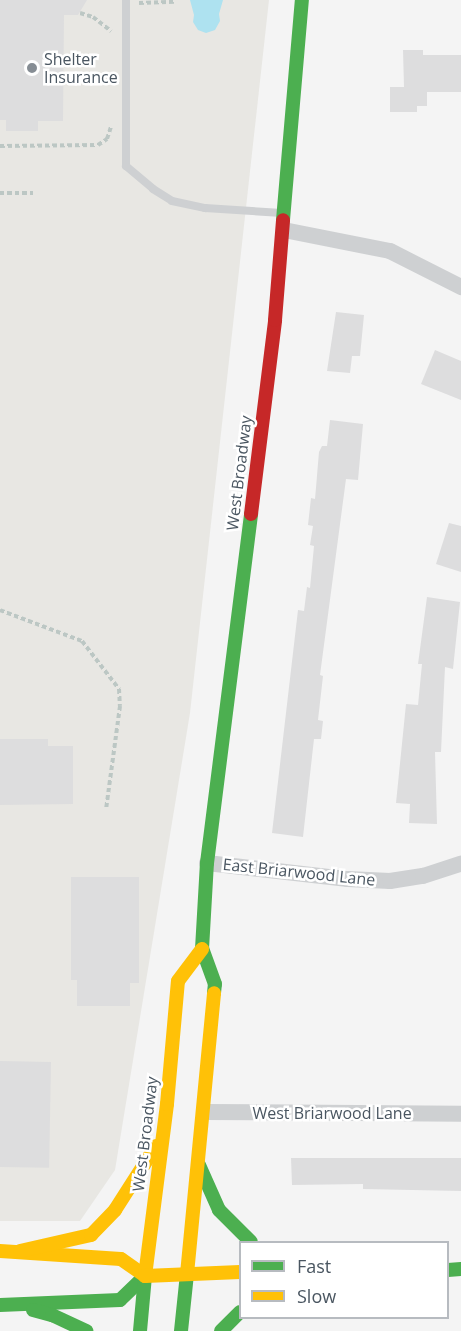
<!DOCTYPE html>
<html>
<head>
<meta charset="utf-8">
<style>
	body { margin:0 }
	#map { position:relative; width:461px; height:1331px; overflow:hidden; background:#f4f4f4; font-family:"Open Sans",sans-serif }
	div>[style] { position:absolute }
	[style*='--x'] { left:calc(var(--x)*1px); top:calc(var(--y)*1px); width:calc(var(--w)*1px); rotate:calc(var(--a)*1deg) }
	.commercial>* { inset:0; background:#e8e7e3 }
	.water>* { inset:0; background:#aee2f0 }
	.building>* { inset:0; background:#ddddde; transform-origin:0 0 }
	.path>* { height:4px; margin-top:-2px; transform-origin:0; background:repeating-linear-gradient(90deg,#bcc7c4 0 4.5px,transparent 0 7.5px) }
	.lane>* { height:8px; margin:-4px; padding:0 4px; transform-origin:4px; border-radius:4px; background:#ced0d2 }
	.street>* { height:16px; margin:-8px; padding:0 8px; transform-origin:8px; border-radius:8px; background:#ced0d2 }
	.fast>* { height:14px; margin:-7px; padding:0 7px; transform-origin:7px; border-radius:7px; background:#4caf50 }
	.slow>* { height:14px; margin:-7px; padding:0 7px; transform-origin:7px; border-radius:7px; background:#ffc107 }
	.jam>* { height:14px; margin:-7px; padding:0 7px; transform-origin:7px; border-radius:7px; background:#c62828 }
	.dots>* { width:16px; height:16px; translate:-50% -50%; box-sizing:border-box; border:3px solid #fff; border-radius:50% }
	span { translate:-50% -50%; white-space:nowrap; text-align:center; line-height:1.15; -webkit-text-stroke:5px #fff; paint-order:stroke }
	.poi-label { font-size:16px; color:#4a5661 }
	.left { translate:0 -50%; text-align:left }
	.street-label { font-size:16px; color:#4a5661 }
	.legend { position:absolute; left:239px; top:1241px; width:210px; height:78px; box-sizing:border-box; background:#fff; border:2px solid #b7bbc0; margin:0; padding:8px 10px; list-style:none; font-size:18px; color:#4a5661 }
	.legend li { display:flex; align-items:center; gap:12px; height:30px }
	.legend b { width:30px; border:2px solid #b7bbc0 }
</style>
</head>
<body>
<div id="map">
	<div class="commercial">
		<div style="clip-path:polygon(0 0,269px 0,190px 713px,115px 1170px,80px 1221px,0 1221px)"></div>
	</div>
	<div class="water">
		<div style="clip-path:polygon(223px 0,219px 14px,220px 21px,215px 30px,206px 33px,198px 30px,193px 22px,194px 15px,190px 0)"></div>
	</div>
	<div class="building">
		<div style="clip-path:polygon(0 0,87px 0,78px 15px,64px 15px,63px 121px,38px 121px,38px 131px,6px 131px,6px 120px,0 120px)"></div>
		<div style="clip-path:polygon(403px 50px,423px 50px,423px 55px,461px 55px,461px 92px,427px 92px,427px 106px,417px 106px,417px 112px,390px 112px,390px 87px,404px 87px)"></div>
		<div style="clip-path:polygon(336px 312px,364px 315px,360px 356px,352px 356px,350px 373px,327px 371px)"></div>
		<div style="clip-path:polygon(435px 350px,461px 361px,461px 400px,421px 384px)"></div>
		<div style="clip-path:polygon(330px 420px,363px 424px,358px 480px,346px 479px,320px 675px,323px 676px,318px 720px,323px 721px,321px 739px,314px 739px,303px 837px,272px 833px,298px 610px,304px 611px,307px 587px,310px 588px,314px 546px,310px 545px,313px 526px,308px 525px,311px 498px,315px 499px,319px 452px,322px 446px,327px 446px)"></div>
		<div style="clip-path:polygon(449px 523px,461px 526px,461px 572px,436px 564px)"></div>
		<div style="clip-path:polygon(427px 597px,460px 602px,453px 669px,445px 667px,441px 752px,435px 752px,437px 824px,409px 823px,410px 804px,396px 803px,406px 704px,418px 705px,422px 664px,418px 664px)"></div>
		<div style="clip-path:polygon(0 739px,48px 739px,48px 746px,73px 746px,73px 804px,0 805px)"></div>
		<div style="clip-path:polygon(71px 877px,139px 877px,139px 983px,130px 983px,130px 1006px,77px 1006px,77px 980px,71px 980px)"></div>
		<div style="left:0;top:1061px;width:51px;height:106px;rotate:1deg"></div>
		<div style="clip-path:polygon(291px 1158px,461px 1158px,461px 1191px,363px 1189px,363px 1184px,292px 1185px)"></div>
	</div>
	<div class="path">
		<div style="--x:139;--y:3;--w:36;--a:-2"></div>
		<div style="--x:80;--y:13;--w:14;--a:17"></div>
		<div style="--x:93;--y:17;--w:23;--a:38"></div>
		<div style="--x:0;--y:146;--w:98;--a:-0.6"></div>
		<div style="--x:98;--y:145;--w:11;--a:-34"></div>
		<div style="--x:107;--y:139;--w:13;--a:-72"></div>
		<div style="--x:0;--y:193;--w:33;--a:0"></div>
		<div style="--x:0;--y:610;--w:88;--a:20.7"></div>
		<div style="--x:82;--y:641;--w:61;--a:52.4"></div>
		<div style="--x:119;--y:689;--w:17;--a:87"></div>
		<div style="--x:120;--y:706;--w:104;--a:97.7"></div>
	</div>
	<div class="lane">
		<div style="--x:126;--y:0;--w:166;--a:90"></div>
		<div style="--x:126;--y:166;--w:35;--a:40"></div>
		<div style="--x:153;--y:189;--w:22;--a:32"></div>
		<div style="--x:172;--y:201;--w:34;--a:12"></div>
		<div style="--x:205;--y:208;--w:77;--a:3.7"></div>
	</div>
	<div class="street">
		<div style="--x:284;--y:230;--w:108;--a:11.2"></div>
		<div style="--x:390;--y:251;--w:80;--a:26.9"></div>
		<div style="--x:207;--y:863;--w:142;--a:6.5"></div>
		<div style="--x:348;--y:879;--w:42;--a:2.7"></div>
		<div style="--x:390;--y:881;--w:33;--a:-9"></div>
		<div style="--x:423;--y:876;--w:40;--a:-18"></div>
		<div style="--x:204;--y:1112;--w:257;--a:0.4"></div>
	</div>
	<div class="fast">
		<div style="--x:283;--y:220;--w:221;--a:-85.1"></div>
		<div style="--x:214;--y:993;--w:9;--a:-84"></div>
		<div style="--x:215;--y:984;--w:37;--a:-110"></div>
		<div style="--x:202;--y:949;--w:86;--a:-86.7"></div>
		<div style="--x:207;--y:863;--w:352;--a:-82.8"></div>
		<div style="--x:199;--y:1165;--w:49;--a:66"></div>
		<div style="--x:219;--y:1210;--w:45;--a:45"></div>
		<div style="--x:448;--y:1270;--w:13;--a:-4"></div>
		<div style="--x:0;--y:1305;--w:120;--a:-2.4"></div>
		<div style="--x:120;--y:1300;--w:35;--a:-44"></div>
		<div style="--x:33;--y:1310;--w:20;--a:15"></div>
		<div style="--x:52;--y:1315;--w:38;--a:25"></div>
		<div style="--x:140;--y:1331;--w:55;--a:-84.8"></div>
		<div style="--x:181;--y:1331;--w:57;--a:-84"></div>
		<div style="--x:221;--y:1331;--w:27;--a:-45"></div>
	</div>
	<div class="slow">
		<div style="--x:0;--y:1251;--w:121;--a:3.8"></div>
		<div style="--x:121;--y:1259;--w:29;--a:35"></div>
		<div style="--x:20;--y:1251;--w:73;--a:-12.7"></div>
		<div style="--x:91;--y:1235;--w:35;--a:-46"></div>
		<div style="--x:115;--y:1210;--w:76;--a:-57.4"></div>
		<div style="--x:187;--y:1274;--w:282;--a:-84.5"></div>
		<div style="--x:145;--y:1276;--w:173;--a:-82.7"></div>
		<div style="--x:167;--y:1104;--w:123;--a:-84.9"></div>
		<div style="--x:178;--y:981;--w:40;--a:-53"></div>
		<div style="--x:145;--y:1276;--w:95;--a:-2.4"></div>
	</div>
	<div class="jam">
		<div style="--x:251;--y:514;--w:195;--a:-82.9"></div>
		<div style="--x:275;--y:320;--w:100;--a:-85.4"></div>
	</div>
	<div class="dots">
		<div style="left:32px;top:68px;background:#868d94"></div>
	</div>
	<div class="poi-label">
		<span class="left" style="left:44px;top:68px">Shelter<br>Insurance</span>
	</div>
	<div class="street-label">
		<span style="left:239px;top:473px;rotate:-83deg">West Broadway</span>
		<span style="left:299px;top:872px;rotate:6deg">East Briarwood Lane</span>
		<span style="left:332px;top:1113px">West Briarwood Lane</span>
		<span style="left:145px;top:1134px;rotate:-83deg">West Broadway</span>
	</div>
	<ul class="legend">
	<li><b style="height:8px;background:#4caf50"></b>Fast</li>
	<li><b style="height:8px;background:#ffc107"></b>Slow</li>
	</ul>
</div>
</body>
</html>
